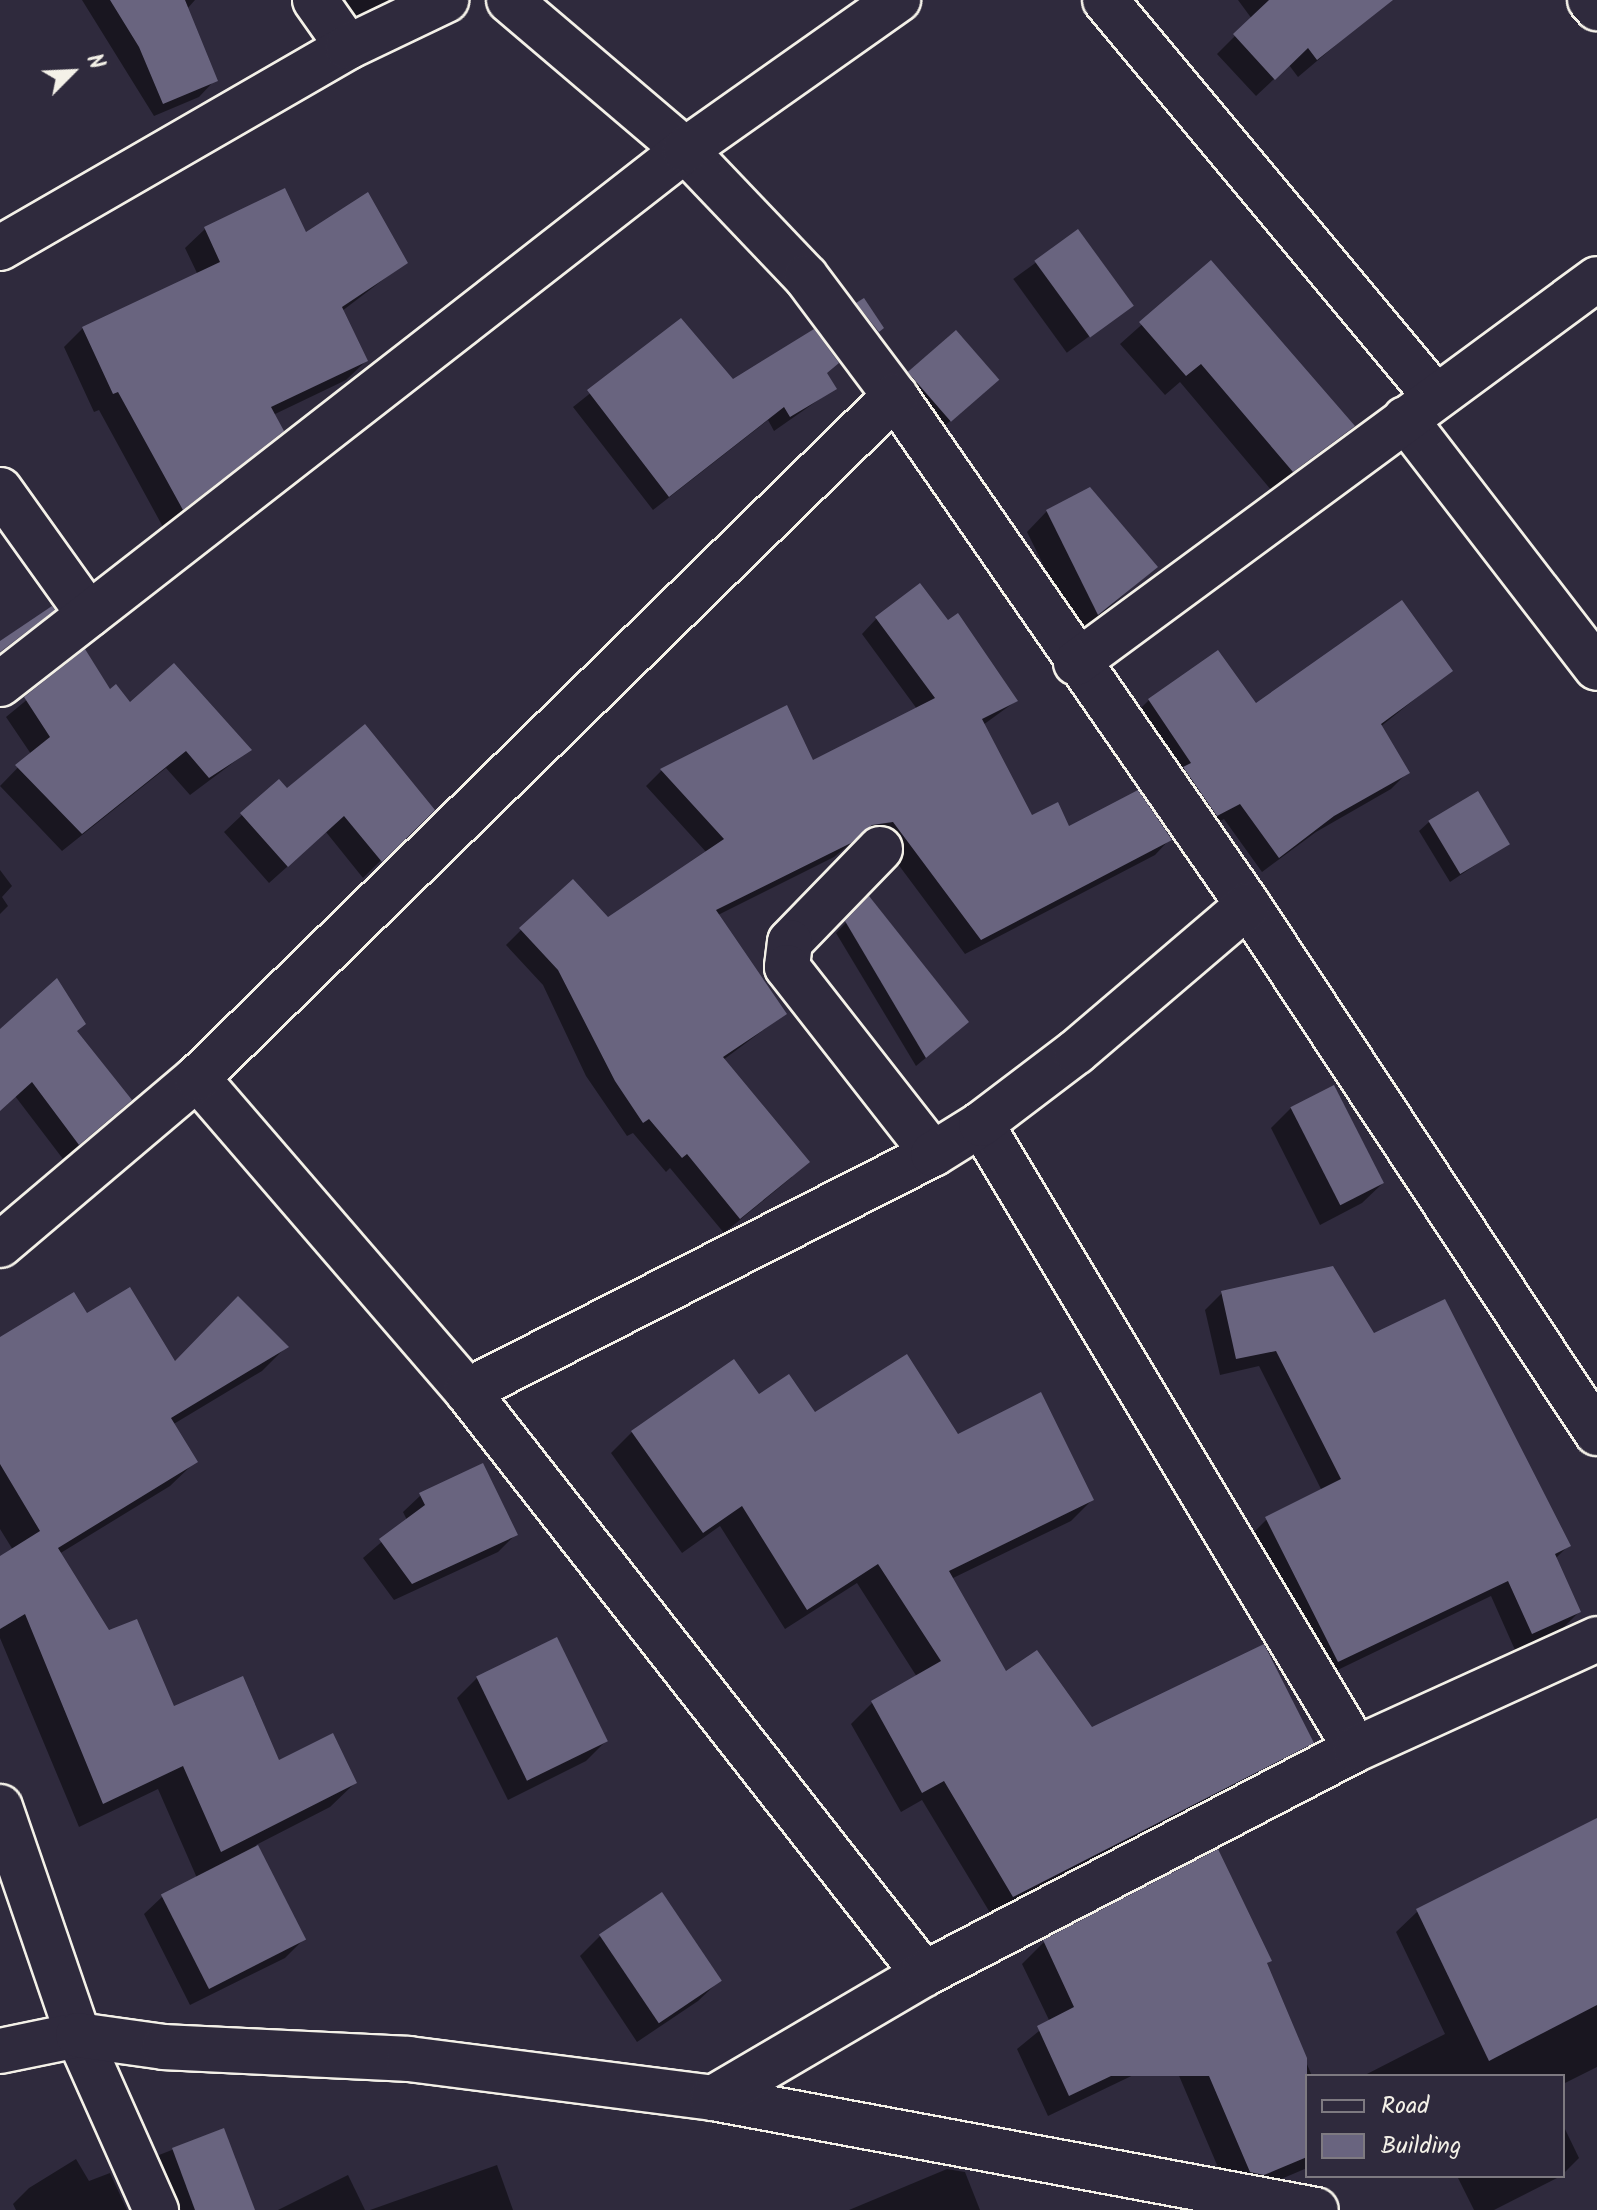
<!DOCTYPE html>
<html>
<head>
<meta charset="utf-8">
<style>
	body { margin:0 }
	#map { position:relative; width:1597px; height:2210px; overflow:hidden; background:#2f2a3d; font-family:Kalam,sans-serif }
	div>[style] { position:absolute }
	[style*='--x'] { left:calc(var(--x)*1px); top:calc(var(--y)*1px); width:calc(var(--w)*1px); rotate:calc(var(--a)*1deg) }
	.shadow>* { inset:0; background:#0007; transform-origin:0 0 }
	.building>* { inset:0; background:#69647f; transform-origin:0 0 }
	.roads { filter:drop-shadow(2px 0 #f4f1e8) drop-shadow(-2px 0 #f4f1e8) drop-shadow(0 2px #f4f1e8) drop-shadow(0 -2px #f4f1e8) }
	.minor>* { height:44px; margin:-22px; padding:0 22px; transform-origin:22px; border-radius:22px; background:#2f2a3d }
	.tertiary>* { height:44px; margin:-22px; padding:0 22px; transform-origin:22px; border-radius:22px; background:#2f2a3d }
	span { translate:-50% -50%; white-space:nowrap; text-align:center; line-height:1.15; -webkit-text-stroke:7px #2f2a3d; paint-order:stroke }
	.legend { position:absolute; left:1305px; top:2074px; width:260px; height:104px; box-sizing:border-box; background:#2f2a3d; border:2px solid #7e7a81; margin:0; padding:10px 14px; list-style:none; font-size:24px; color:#f4f1e8 }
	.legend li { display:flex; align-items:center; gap:16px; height:40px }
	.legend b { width:40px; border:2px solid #7e7a81 }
	.north { position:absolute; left:32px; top:32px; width:80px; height:80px; -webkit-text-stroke:6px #2f2a3d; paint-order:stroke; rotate:66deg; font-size:22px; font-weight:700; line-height:32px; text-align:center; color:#f4f1e8 }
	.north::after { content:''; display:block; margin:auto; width:28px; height:36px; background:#f4f1e8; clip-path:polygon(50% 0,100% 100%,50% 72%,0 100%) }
</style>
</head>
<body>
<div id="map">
	<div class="shadow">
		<div style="clip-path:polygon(82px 0,195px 0,187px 9px,215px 80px,199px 97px,154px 116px)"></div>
		<div style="clip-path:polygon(315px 0,403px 0,339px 31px)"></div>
		<div style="clip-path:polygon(1238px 0,1366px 0,1375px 12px,1298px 77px,1289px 65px,1256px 96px,1217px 54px,1252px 19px)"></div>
		<div style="clip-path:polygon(284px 191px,305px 235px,405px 263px,342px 311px,366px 361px,346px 380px,273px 415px,281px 431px,163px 527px,99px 410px,94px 412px,64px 347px,83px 328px,198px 275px,185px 248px,205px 229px)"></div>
		<div style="left:1078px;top:232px;width:91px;height:80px;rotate:54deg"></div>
		<div style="clip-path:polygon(1211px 263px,1352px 426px,1272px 491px,1180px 382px,1165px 395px,1120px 344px)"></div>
		<div style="clip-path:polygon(681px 321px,733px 382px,826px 374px,834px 389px,774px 431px,768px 420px,653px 510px,573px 407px)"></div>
		<div style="clip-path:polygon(909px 373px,986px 390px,935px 434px,899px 383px)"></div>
		<div style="clip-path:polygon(1090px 490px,1156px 567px,1078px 634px,1027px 532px,1047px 511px)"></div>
		<div style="clip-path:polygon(877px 618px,947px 622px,1016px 701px,983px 725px,1031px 818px,1069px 828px,1170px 839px,1155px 855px,965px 954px,877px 836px,855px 840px,834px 857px,718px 915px,785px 1014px,723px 1060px,792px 1177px,724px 1233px,670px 1168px,666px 1172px,633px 1133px,627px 1136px,586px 1076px,543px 985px,506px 945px,521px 930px,608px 920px,707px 853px,646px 786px,661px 771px,786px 708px,812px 762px,917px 709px,862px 634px)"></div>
		<div style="clip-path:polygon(85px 652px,110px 692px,130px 705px,250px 750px,190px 795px,166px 768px,62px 851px,0 786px,31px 754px,6px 717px)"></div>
		<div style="clip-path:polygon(1450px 671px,1380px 727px,1407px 773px,1391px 789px,1316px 832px,1262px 872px,1224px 819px,1201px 831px,1133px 716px,1149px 700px,1256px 706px)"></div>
		<div style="clip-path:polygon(287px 791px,432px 810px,363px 878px,326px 832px,269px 883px,224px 832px,242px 815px)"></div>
		<div style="clip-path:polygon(1429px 822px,1507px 844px,1450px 882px,1419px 831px)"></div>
		<div style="clip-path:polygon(0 870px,12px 886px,2px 897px,8px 906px,0 914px)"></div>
		<div style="clip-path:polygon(869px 899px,957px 1032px,916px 1066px,836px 933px)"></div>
		<div style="clip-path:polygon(0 1032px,75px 1032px,130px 1100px,63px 1159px,15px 1096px,0 1110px)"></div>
		<div style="clip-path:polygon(1291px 1108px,1383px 1183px,1362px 1203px,1320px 1225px,1271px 1128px)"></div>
		<div style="clip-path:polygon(1222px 1293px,1374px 1335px,1568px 1546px,1555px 1559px,1579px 1612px,1562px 1629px,1515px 1650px,1491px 1596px,1321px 1678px,1250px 1536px,1267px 1519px,1322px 1491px,1259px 1366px,1220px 1375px,1205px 1310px)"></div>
		<div style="clip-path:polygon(86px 1316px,175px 1364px,286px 1347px,262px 1371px,172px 1425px,195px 1462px,170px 1486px,59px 1554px,108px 1633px,173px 1709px,278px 1763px,355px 1783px,330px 1807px,256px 1845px,303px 1940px,285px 1958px,190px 2005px,144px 1914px,163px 1896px,197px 1878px,158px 1789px,79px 1827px,0 1638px,0 1558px,13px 1550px,0 1529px,0 1339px)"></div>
		<div style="clip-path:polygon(759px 1397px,815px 1414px,957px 1436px,1092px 1500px,1071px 1521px,951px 1579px,1006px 1674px,1091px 1730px,1311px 1743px,1290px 1764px,992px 1916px,922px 1800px,901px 1812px,851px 1724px,872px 1703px,917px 1677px,857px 1583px,785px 1629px,720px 1526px,682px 1553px,611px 1453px,632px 1432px)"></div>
		<div style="clip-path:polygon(421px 1495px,515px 1535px,498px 1552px,394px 1600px,363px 1558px,407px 1520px,403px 1512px)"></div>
		<div style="clip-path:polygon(477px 1678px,606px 1741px,586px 1761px,508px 1800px,457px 1698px)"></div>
		<div style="clip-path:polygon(1597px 1834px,1597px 2067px,1563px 2084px,1563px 2076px,1363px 2076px,1445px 2034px,1396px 1932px,1418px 1911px)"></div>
		<div style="clip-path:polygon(1217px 1852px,1270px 1961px,1265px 1965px,1312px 2076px,1307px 2076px,1307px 2168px,1241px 2196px,1229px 2193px,1171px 2057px,1048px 2116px,1017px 2049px,1050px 2022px,1022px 1964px,1044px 1942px)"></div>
		<div style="clip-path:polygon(600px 1936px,719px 1981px,698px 2001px,637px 2042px,580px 1956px)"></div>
		<div style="clip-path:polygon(1563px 2125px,1579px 2158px,1563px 2174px)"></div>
		<div style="clip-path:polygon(223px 2130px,240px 2210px,167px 2210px,149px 2165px,159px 2155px)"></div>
		<div style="clip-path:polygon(76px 2159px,89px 2181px,110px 2173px,127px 2210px,16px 2210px,13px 2204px,29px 2188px)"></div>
		<div style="clip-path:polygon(497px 2165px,513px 2210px,370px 2210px)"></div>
		<div style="clip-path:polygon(947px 2169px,965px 2172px,980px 2210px,849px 2210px)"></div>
		<div style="clip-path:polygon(348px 2175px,365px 2210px,278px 2210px)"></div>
		<div style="clip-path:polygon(1457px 2176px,1561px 2176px,1494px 2210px,1474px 2210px)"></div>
	</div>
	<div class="building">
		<div style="clip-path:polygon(110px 0,185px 0,218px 81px,163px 104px,139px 47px)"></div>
		<div style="clip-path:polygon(1269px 0,1393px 0,1317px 60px,1308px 48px,1275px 80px,1233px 34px)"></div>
		<div style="clip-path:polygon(285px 188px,306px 232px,368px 192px,408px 263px,342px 307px,368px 361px,271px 407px,284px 431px,183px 510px,118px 392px,113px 394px,82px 327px,220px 262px,204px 227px)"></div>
		<div style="left:1078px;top:229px;width:95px;height:54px;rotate:54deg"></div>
		<div style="clip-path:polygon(1211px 260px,1355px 426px,1293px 472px,1201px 364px,1186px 376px,1139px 322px)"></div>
		<div style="clip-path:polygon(864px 298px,884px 328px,879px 332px,856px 303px)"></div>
		<div style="clip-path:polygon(681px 318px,733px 379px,814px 329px,839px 363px,827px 373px,837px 389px,790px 417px,784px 407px,669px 497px,587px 390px)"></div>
		<div style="left:956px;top:330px;width:66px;height:64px;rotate:49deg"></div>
		<div style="clip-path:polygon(1090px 487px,1158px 567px,1098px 615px,1046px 510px)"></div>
		<div style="clip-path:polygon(920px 583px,948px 620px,958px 613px,1018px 701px,982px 719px,1032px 815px,1058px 802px,1069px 826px,1138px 790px,1172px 840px,981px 940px,893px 822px,872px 825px,851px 843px,716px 910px,787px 1014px,723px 1057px,810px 1162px,740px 1219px,687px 1154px,682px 1158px,649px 1119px,643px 1123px,615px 1081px,558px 970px,519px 928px,573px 879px,608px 917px,724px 839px,660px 769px,787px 705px,813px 760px,935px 698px,875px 617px)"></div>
		<div style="clip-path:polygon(1402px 600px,1453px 671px,1381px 724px,1410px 773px,1334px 816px,1279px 858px,1240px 804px,1217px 816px,1183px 767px,1191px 763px,1148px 699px,1218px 650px,1256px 703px)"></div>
		<div style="clip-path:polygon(52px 606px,55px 610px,0 652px,0 641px)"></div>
		<div style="clip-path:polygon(85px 649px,110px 689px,116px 684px,130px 702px,174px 663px,252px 750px,209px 778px,186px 751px,82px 834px,15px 765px,50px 737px,24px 697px)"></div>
		<div style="clip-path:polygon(365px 724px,435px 810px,382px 862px,344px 816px,288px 867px,240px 813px,279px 779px,287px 788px)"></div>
		<div style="left:1478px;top:791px;width:62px;height:58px;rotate:59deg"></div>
		<div style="clip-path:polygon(869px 896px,969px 1022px,926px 1058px,845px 921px)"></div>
		<div style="clip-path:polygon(57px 978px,86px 1024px,77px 1031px,132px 1100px,79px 1145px,32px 1082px,0 1111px,0 1029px)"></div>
		<div style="left:1334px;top:1085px;width:110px;height:49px;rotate:63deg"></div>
		<div style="clip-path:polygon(1333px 1266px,1374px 1333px,1445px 1299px,1571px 1546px,1555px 1554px,1581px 1612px,1532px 1634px,1508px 1581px,1338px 1662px,1265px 1517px,1341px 1479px,1276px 1351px,1236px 1359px,1221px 1291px)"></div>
		<div style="clip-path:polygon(130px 1287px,175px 1361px,238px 1296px,289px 1347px,171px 1418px,198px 1462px,58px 1548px,109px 1630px,137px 1619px,174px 1706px,243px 1676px,279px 1760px,333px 1733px,357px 1783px,221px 1852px,183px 1766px,103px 1804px,25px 1614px,0 1629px,0 1556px,40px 1531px,0 1464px,0 1337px,74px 1292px,87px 1313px)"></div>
		<div style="clip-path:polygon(907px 1354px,958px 1434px,1041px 1392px,1094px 1500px,949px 1571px,1006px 1671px,1037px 1650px,1092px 1727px,1264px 1644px,1314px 1743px,1013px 1897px,944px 1781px,922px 1793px,871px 1701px,941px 1661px,878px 1564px,807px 1610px,742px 1506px,703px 1533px,631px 1431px,734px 1359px,759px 1394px,789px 1374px,815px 1412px)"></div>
		<div style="clip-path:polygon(483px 1463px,518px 1535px,412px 1584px,379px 1539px,425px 1505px,419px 1493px)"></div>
		<div style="left:557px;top:1637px;width:116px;height:90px;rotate:64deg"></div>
		<div style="clip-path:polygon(1597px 1818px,1597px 2005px,1489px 2061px,1416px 1909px)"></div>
		<div style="left:258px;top:1845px;width:106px;height:109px;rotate:63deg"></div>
		<div style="clip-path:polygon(1218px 1849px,1272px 1961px,1267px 1963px,1307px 2058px,1307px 2157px,1264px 2175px,1250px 2172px,1209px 2076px,1111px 2076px,1069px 2096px,1037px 2026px,1074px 2007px,1043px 1940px)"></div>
		<div style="left:662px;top:1892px;width:107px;height:76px;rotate:56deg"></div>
		<div style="clip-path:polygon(224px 2128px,255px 2210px,195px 2210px,172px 2148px)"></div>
	</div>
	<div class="roads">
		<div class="minor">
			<div style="--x:315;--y:0;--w:57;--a:54.9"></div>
			<div style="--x:509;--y:0;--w:231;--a:40.4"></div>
			<div style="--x:685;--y:150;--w:175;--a:46.4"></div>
			<div style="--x:806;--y:277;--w:149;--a:53.2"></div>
			<div style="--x:895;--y:396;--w:619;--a:55.26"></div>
			<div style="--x:1248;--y:905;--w:633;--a:56.54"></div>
			<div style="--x:1105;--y:0;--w:515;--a:50.19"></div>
			<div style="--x:0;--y:248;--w:402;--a:-30"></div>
			<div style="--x:348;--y:47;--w:109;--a:-25.6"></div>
			<div style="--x:1405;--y:419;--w:314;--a:52.4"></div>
			<div style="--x:0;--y:490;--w:153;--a:54.5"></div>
			<div style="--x:1076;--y:663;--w:647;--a:-36.39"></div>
			<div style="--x:0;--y:684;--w:869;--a:-37.94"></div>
			<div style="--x:685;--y:150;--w:261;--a:-35.2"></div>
			<div style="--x:880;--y:849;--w:129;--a:134.1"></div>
			<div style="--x:790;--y:942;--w:25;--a:97"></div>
			<div style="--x:787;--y:967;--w:237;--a:52"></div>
			<div style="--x:197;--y:1078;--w:413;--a:49.2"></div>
			<div style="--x:467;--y:1391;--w:741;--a:51.91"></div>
			<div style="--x:981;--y:1124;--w:729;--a:59.04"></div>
			<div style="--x:0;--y:1245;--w:258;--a:-40.3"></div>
			<div style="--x:197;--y:1078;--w:976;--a:-44.34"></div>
			<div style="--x:467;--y:1391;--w:523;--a:-26.96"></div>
			<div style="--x:933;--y:1154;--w:57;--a:-32"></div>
			<div style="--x:981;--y:1124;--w:119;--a:-37.2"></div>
			<div style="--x:1076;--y:1052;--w:226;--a:-40.5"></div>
			<div style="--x:0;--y:1807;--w:241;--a:71.1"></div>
			<div style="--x:78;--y:2035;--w:192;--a:66"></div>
			<div style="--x:0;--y:2051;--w:80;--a:-11.6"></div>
			<div style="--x:78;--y:2035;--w:87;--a:7.9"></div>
			<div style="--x:164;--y:2047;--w:245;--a:2.8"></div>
			<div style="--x:409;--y:2059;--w:306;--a:7.3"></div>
			<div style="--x:713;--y:2098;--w:613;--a:10.52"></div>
			<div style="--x:713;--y:2098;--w:245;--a:-30.4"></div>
			<div style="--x:924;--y:1974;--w:487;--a:-27.5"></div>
			<div style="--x:1356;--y:1749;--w:265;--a:-24.5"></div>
		</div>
		<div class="tertiary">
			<div style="--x:1590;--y:0;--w:11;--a:49"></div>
		</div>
	</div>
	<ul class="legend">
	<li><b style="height:10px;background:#2f2a3d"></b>Road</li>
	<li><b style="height:22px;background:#69647f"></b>Building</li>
	</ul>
	<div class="north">N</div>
</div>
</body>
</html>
